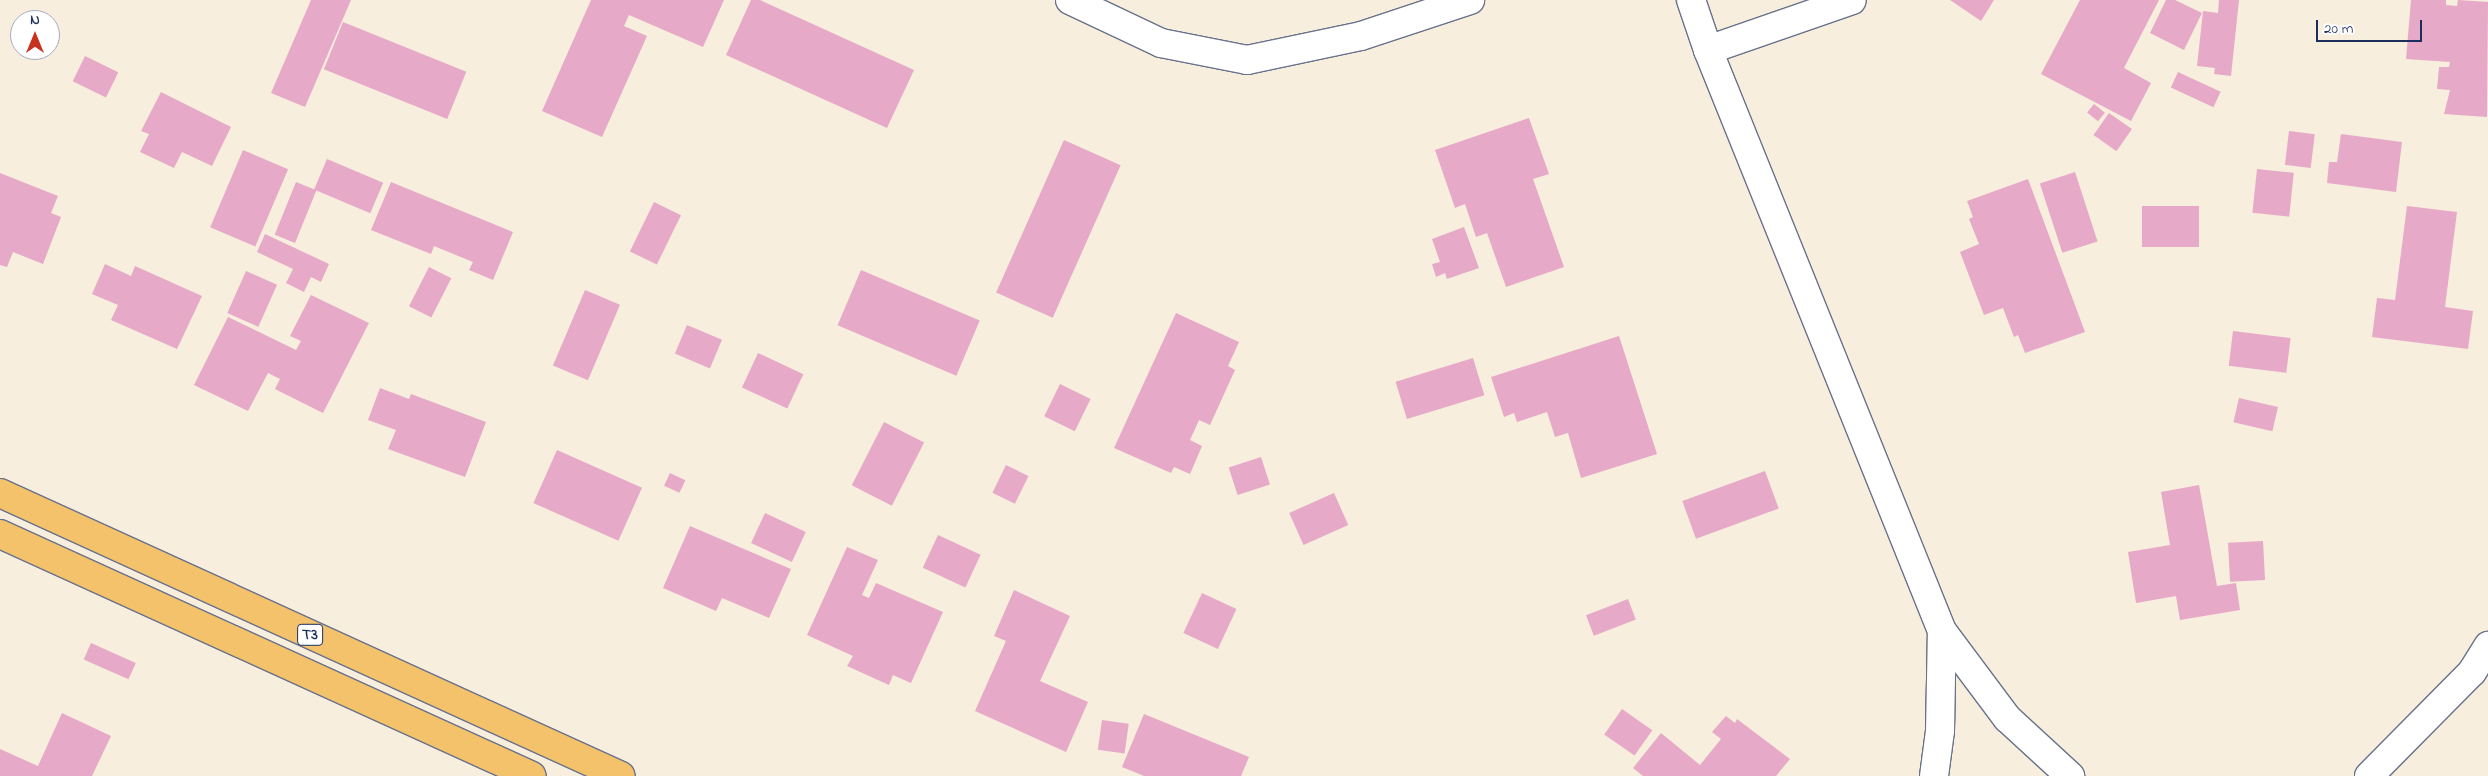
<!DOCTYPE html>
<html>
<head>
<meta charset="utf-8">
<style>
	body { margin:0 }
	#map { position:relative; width:2488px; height:776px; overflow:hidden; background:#f7eede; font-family:"Indie Flower",sans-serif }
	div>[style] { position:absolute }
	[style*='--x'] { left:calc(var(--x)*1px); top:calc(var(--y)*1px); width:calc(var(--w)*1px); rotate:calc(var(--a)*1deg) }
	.building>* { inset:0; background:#e7a9c8; transform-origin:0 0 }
	.roads { filter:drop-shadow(1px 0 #68728b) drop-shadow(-1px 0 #68728b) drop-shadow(0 1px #68728b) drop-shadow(0 -1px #68728b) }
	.minor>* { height:28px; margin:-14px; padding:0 14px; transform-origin:14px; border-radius:14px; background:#fff }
	.highway>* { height:28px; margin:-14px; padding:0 14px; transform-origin:14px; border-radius:14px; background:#f4c26a }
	span { translate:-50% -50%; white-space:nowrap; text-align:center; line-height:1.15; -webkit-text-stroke:4px #fff; paint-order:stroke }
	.shield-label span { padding:1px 4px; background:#fff; border:1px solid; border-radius:4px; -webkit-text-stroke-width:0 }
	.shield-label { font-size:16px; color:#1b2f5e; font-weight:700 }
	.north { position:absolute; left:10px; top:10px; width:50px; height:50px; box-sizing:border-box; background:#fff; border:1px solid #a4acbf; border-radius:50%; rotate:0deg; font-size:14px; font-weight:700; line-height:20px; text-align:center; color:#1b2f5e }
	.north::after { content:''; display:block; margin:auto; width:18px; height:22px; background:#c8321e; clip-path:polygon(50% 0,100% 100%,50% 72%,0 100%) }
	.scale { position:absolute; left:2316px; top:20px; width:106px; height:22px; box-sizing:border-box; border:2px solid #1b2f5e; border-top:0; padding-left:6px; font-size:15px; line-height:18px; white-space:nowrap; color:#1b2f5e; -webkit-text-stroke:4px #fff; paint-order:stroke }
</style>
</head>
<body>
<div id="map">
	<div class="building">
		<div style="clip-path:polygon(311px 0,351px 0,305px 107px,271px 93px)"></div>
		<div style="clip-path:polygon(591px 0,724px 0,703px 47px,629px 15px,624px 26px,647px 36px,602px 137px,542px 111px)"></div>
		<div style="clip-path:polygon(751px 0,760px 0,914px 70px,887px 128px,726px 55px)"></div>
		<div style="clip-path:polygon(1950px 0,1994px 0,1981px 21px)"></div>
		<div style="clip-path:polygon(2080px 0,2159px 0,2124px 68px,2151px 83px,2131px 121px,2041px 74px)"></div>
		<div style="clip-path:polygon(2166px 0,2175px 0,2202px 13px,2184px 50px,2150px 33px)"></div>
		<div style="clip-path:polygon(2219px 0,2239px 0,2231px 76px,2214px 74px,2215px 68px,2197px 66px,2203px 11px,2218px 13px)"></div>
		<div style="clip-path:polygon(2411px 0,2446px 0,2446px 5px,2457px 6px,2458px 0,2488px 2px,2487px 117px,2444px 114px,2450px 90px,2437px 89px,2439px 67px,2449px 67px,2450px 62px,2406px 59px)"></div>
		<div style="left:343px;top:22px;width:133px;height:51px;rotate:22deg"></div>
		<div style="left:85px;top:56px;width:37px;height:28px;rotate:26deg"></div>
		<div style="left:2178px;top:72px;width:47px;height:17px;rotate:25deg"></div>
		<div style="clip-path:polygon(161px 92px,231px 127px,212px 166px,182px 152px,174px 168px,140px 152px,149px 134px,141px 131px)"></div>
		<div style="left:2094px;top:104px;width:14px;height:11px;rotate:39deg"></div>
		<div style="left:2109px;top:113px;width:28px;height:27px;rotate:35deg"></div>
		<div style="clip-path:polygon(1529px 118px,1549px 174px,1533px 179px,1564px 267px,1506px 287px,1487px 233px,1476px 237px,1465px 204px,1455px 208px,1435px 150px)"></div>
		<div style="left:2289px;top:131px;width:26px;height:34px;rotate:7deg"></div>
		<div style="clip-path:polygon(2341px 134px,2402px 142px,2396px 192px,2327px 183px,2329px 162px,2337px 162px)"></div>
		<div style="left:1064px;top:140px;width:62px;height:167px;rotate:24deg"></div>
		<div style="left:243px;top:150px;width:49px;height:84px;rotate:23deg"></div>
		<div style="left:327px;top:159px;width:61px;height:33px;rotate:23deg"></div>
		<div style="left:2257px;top:169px;width:37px;height:44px;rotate:6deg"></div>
		<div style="left:2075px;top:172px;width:73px;height:37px;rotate:72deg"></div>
		<div style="clip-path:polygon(0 173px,58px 196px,51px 213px,61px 217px,43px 264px,13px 252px,7px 267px,0 265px)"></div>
		<div style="clip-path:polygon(2028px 179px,2085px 332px,2025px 353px,2018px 335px,2014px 337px,2003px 308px,1984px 315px,1960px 252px,1979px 244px,1969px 219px,1973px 217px,1967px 201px)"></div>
		<div style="left:296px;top:182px;width:22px;height:57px;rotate:22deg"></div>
		<div style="clip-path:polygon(391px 182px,513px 232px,493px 280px,469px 270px,473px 262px,434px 246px,431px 254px,371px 230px)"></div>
		<div style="left:654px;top:202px;width:30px;height:55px;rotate:26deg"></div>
		<div style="left:2142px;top:206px;width:57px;height:41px"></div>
		<div style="clip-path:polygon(2407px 206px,2457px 212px,2445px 307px,2473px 311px,2468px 349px,2372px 337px,2377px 298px,2395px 300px)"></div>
		<div style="clip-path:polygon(1464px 227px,1479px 268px,1447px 279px,1445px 273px,1436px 277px,1432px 264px,1440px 262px,1432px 239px)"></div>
		<div style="clip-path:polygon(265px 234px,329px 264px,321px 282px,311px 277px,304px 292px,286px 283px,293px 269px,257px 252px)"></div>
		<div style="clip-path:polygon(105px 264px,131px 276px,135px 266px,202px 296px,177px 349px,111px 320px,118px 305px,92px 294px)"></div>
		<div style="left:429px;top:267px;width:25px;height:44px;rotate:27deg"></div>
		<div style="left:861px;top:270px;width:129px;height:60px;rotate:23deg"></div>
		<div style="left:246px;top:271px;width:34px;height:46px;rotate:24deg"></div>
		<div style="left:585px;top:290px;width:38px;height:82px;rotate:23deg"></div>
		<div style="clip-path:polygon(311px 295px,369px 323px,323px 413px,275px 389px,280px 379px,268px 373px,248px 411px,194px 385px,228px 317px,296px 350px,301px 341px,290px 336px)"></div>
		<div style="clip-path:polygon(1176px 313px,1239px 342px,1228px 366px,1235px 370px,1210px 425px,1199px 420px,1190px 440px,1202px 446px,1190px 474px,1174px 467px,1171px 473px,1114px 448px)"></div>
		<div style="left:687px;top:325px;width:38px;height:31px;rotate:23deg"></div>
		<div style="left:2233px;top:331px;width:58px;height:35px;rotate:7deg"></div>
		<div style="clip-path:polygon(1619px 336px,1657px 454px,1581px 478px,1568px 433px,1555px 437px,1547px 412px,1517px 422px,1514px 413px,1504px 417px,1491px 377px)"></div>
		<div style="left:758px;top:353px;width:50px;height:38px;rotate:25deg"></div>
		<div style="left:1473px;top:358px;width:39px;height:81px;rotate:73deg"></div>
		<div style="left:1060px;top:384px;width:34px;height:36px;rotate:26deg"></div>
		<div style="clip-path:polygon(380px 388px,409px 399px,411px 394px,486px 422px,465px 477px,388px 449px,396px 430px,368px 420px)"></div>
		<div style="left:2239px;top:398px;width:40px;height:25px;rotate:13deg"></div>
		<div style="left:884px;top:422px;width:45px;height:71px;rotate:27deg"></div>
		<div style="left:557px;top:450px;width:93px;height:58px;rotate:24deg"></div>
		<div style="left:1261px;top:457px;width:29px;height:34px;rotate:72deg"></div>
		<div style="left:1006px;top:465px;width:25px;height:31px;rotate:26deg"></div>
		<div style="left:1765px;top:471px;width:40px;height:88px;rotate:70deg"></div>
		<div style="left:670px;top:473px;width:17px;height:14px;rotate:25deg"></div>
		<div style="clip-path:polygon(2199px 485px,2217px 586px,2236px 583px,2240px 610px,2180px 620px,2176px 596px,2136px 603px,2128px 552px,2170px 545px,2161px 492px)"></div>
		<div style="left:1334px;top:493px;width:35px;height:49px;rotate:66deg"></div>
		<div style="left:765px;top:513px;width:45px;height:33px;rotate:25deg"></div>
		<div style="clip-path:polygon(690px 526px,791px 569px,769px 618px,722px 598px,716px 611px,663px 588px)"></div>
		<div style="left:938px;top:535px;width:47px;height:36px;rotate:25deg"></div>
		<div style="left:2263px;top:541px;width:39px;height:35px;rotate:87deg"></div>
		<div style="clip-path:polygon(847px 547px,878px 560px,862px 595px,869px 598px,876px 583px,943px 612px,911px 683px,893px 675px,889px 685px,847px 666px,853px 656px,807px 635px)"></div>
		<div style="clip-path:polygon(1014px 590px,1070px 616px,1040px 681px,1088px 702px,1066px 752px,975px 711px,1006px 641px,994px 636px)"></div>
		<div style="left:1202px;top:593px;width:38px;height:44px;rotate:25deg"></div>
		<div style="left:1628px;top:599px;width:22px;height:45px;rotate:69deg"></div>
		<div style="left:91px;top:643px;width:49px;height:18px;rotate:24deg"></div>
		<div style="left:1622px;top:709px;width:37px;height:31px;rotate:35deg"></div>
		<div style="clip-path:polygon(62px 713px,111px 736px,92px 776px,0 776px,0 749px,38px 766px)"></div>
		<div style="clip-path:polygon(1144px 714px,1249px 757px,1241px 776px,1144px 776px,1122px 767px)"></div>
		<div style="clip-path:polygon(1726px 716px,1735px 723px,1737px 719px,1790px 759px,1776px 776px,1643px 776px,1633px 768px,1661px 733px,1700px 765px,1721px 739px,1712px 732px)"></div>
		<div style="left:1102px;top:720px;width:27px;height:30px;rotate:8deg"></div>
	</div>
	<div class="roads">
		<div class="minor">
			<div style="--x:1070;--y:0;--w:101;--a:25.3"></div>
			<div style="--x:1161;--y:43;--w:88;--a:11.2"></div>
			<div style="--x:1247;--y:60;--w:116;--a:-11.9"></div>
			<div style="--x:1361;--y:36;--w:115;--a:-18.3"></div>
			<div style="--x:1691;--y:0;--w:53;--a:71.2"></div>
			<div style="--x:1708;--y:50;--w:626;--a:68.06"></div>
			<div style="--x:1942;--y:631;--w:109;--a:53.2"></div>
			<div style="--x:2007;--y:718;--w:86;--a:42.6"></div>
			<div style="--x:1708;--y:50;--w:152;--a:-19.1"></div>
			<div style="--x:1934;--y:776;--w:45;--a:-82.4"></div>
			<div style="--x:1940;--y:731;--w:100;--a:-88.9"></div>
			<div style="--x:2369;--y:776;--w:146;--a:-45.3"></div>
			<div style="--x:2472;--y:672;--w:31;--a:-58"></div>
		</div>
		<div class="highway">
			<div style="--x:0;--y:493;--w:682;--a:24.5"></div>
			<div style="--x:0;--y:534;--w:584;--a:24.46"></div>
		</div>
	</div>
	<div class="shield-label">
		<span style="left:310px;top:635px">T3</span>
	</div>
	<div class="north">N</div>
	<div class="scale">20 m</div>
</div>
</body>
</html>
